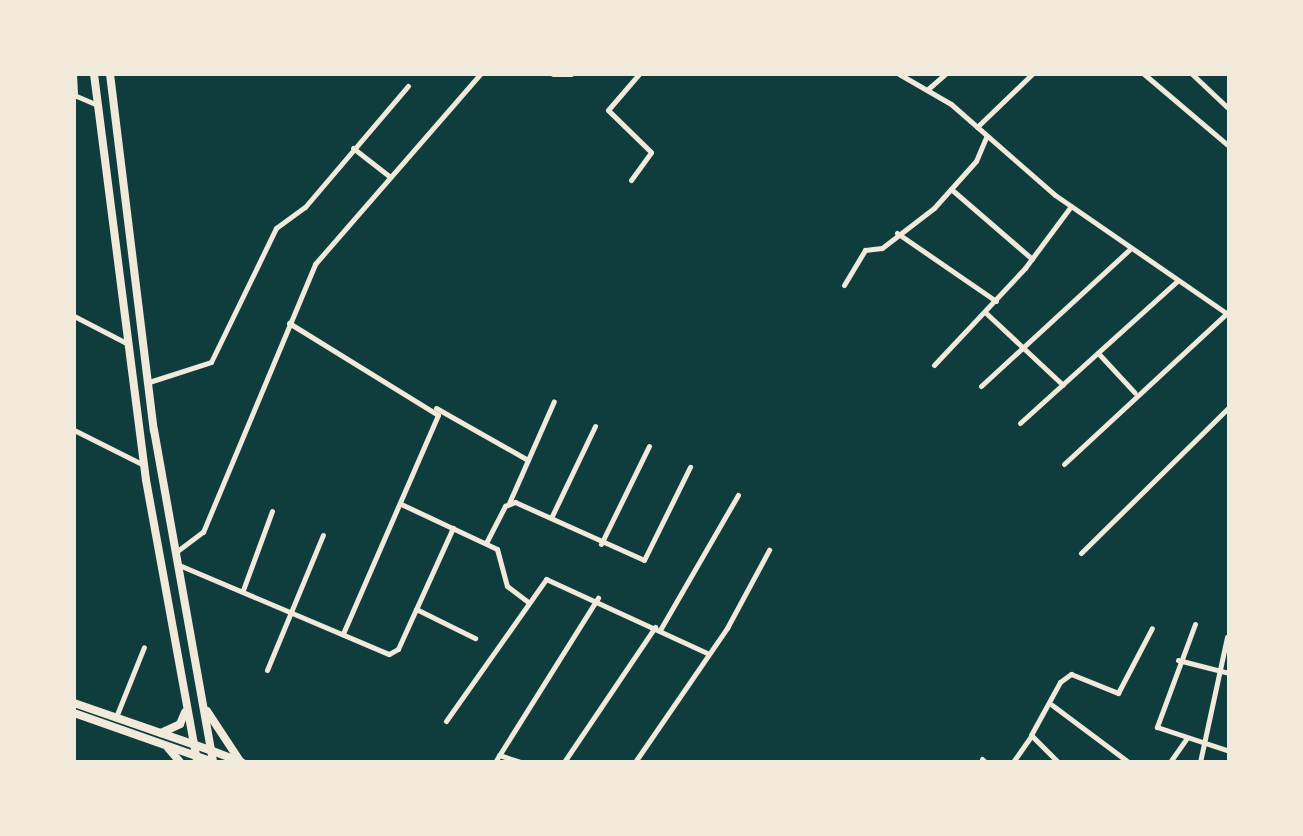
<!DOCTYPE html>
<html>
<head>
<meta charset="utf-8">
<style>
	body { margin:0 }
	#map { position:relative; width:1303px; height:836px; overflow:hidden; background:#0f3d3e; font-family:Merriweather,serif }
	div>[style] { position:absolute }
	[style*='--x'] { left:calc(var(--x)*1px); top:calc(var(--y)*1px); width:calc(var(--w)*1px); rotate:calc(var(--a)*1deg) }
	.minor>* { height:5px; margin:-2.5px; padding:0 2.5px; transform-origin:2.5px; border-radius:2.5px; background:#f1e9da }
	.primary>* { height:8px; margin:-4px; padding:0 4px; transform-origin:4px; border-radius:4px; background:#f1e9da }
	.trunk>* { height:8px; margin:-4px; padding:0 4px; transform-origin:4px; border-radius:4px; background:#f1e9da }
	span { translate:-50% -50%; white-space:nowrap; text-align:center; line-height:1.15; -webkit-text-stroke:6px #f1e9da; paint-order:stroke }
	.frame { position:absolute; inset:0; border:76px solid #f1e9da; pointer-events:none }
</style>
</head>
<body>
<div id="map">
	<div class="minor">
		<div style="--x:74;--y:74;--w:22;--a:87"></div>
		<div style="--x:553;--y:74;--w:18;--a:0"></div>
		<div style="--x:899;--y:74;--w:60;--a:30"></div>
		<div style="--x:951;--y:104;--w:138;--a:41.2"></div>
		<div style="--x:1055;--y:195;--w:211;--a:34.6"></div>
		<div style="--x:1144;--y:74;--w:111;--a:40.3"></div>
		<div style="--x:1192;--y:74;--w:51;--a:43.4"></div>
		<div style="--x:928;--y:89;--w:23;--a:-41"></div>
		<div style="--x:74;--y:95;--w:25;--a:23"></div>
		<div style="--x:977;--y:127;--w:76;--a:-43.9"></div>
		<div style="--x:353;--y:148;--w:46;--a:37.9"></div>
		<div style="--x:631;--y:180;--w:34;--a:-54"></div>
		<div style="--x:651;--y:152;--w:60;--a:-135.7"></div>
		<div style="--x:608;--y:110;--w:48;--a:-49.3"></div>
		<div style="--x:951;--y:189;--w:107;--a:40.8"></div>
		<div style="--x:897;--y:233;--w:120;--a:34.5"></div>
		<div style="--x:844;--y:285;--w:41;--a:-59"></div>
		<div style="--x:865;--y:250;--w:17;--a:-7"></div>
		<div style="--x:882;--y:248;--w:66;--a:-37.6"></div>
		<div style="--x:934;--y:208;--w:63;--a:-48.2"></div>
		<div style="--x:976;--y:161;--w:26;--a:-67"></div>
		<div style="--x:986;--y:313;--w:105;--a:43.1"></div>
		<div style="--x:74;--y:316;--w:61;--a:27.4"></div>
		<div style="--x:289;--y:323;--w:175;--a:31.7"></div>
		<div style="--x:438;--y:415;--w:239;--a:113.5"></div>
		<div style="--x:1098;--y:353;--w:54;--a:47.2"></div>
		<div style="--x:934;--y:365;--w:133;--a:-46.8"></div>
		<div style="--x:1025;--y:268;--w:77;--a:-53.4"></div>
		<div style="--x:149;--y:382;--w:65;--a:-17.9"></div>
		<div style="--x:211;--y:362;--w:149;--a:-64.1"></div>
		<div style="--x:276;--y:228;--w:36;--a:-36"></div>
		<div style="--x:305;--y:207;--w:159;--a:-49.6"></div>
		<div style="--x:981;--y:386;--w:204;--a:-42.6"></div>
		<div style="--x:436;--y:408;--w:103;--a:29.5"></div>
		<div style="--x:1020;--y:423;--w:212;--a:-42.1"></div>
		<div style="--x:74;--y:430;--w:78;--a:26.6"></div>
		<div style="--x:1064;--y:464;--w:222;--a:-42.8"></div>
		<div style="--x:509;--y:503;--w:111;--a:-66.2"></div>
		<div style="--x:401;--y:504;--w:106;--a:25.1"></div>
		<div style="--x:497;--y:549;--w:38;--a:75"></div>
		<div style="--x:507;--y:586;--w:26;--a:37"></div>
		<div style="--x:551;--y:518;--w:102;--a:-64.4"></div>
		<div style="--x:486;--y:543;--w:42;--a:-62.8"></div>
		<div style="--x:505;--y:506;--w:11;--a:-22"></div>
		<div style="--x:515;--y:502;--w:141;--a:24.2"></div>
		<div style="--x:644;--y:560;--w:104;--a:-63.7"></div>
		<div style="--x:601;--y:544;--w:109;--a:-63.9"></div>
		<div style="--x:176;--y:552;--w:34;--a:-37"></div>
		<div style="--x:203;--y:532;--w:290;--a:-67.3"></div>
		<div style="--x:315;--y:264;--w:252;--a:-49"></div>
		<div style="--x:1081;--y:553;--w:208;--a:-44.6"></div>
		<div style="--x:179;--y:565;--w:228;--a:23"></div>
		<div style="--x:389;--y:654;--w:10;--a:-29"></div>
		<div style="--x:398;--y:649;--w:133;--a:-65.6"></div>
		<div style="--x:243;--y:590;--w:84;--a:-69.8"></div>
		<div style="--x:416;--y:609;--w:66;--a:26.2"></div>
		<div style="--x:1195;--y:624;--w:110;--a:110.3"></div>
		<div style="--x:1157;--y:727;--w:76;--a:18.4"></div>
		<div style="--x:660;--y:630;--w:156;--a:-60"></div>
		<div style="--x:1178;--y:660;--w:53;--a:14.3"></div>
		<div style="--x:267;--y:670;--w:146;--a:-67.5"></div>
		<div style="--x:1052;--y:705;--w:94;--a:36.7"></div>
		<div style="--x:116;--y:717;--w:75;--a:-68.2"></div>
		<div style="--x:446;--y:721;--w:174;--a:-54.8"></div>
		<div style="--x:546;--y:579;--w:179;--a:24.7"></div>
		<div style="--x:499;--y:755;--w:23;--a:18"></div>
		<div style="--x:982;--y:759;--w:4;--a:45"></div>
		<div style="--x:495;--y:762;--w:194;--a:-57.9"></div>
		<div style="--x:564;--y:762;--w:163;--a:-56"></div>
		<div style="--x:635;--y:762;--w:163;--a:-55.5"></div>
		<div style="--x:727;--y:628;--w:89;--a:-61.7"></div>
		<div style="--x:1013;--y:762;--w:32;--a:-55"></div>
		<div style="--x:1058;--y:762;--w:38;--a:-135"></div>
		<div style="--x:1031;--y:735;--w:60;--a:-61.3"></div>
		<div style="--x:1060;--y:682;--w:14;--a:-36"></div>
		<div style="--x:1071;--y:674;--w:51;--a:22"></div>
		<div style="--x:1118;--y:693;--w:73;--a:-62.4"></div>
		<div style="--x:1170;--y:762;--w:28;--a:-55"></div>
		<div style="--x:1200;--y:762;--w:128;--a:-77.8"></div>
	</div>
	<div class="primary">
		<div style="--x:210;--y:750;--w:34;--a:21"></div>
	</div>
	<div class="trunk">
		<div style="--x:94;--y:74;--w:409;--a:82.7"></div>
		<div style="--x:146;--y:480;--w:287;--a:79.7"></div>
		<div style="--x:110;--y:74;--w:359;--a:83"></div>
		<div style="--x:154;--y:430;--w:337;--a:79.9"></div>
		<div style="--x:74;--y:703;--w:144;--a:19.1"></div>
		<div style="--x:207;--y:711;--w:60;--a:56.6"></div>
		<div style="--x:74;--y:713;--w:147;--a:19.4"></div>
		<div style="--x:161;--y:733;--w:21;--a:-25"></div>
		<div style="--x:180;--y:724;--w:13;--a:-67"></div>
		<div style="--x:168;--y:748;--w:18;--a:49"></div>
	</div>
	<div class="frame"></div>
</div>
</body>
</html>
